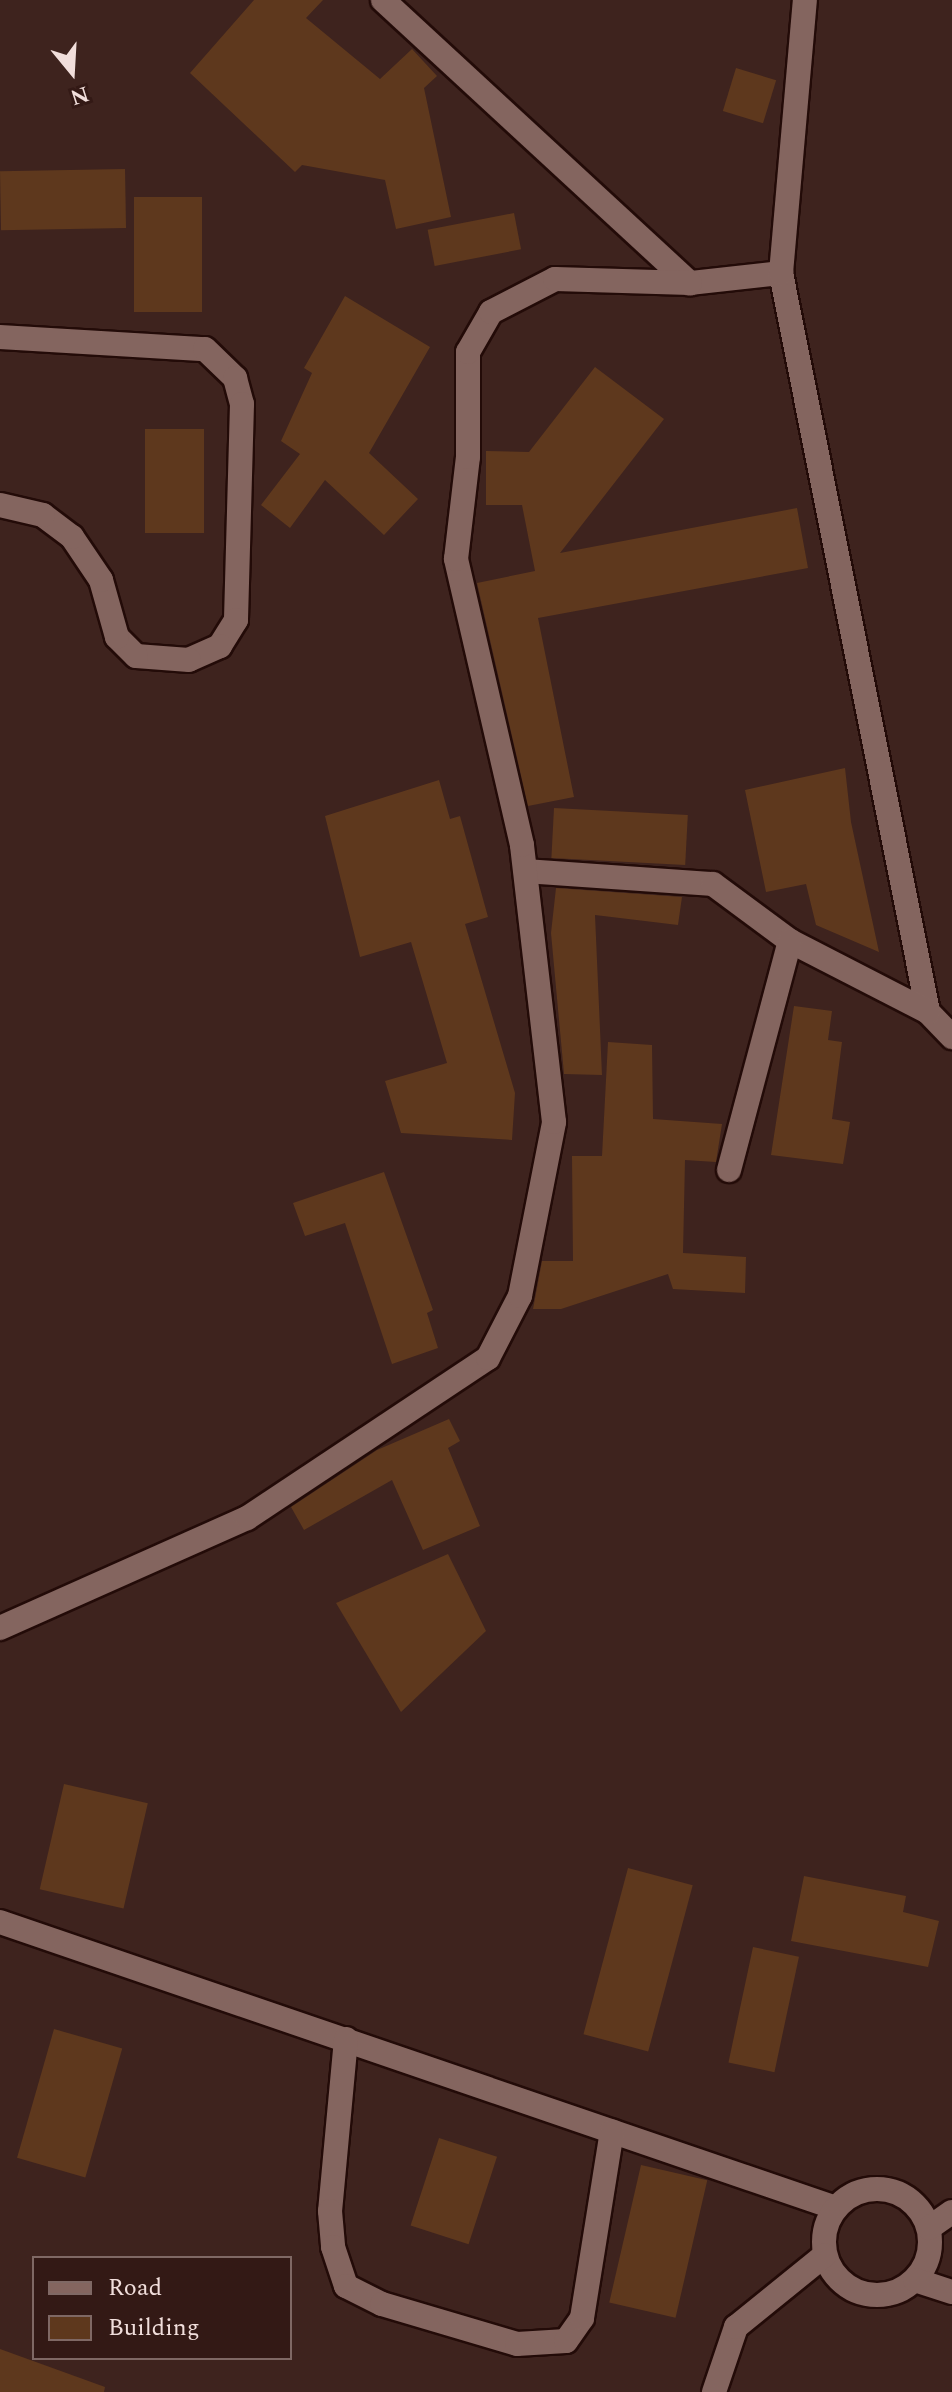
<!DOCTYPE html>
<html>
<head>
<meta charset="utf-8">
<style>
	body { margin:0 }
	#map { position:relative; width:952px; height:2392px; overflow:hidden; background:#3e231e; font-family:Spectral,serif }
	div>[style] { position:absolute }
	[style*='--x'] { left:calc(var(--x)*1px); top:calc(var(--y)*1px); width:calc(var(--w)*1px); rotate:calc(var(--a)*1deg) }
	.building>* { inset:0; background:#5e381d; transform-origin:0 0 }
	.roads { filter:drop-shadow(2px 0 #230b08) drop-shadow(-2px 0 #230b08) drop-shadow(0 2px #230b08) drop-shadow(0 -2px #230b08) }
	.street>* { height:24px; margin:-12px; padding:0 12px; transform-origin:12px; border-radius:12px; background:#84655f }
	.street>.ring { margin:-12px; padding:0; box-sizing:content-box; background:none; border:24px solid #84655f; border-radius:50% }
	span { translate:-50% -50%; white-space:nowrap; text-align:center; line-height:1.15; -webkit-text-stroke:6px #331915; paint-order:stroke }
	.legend { position:absolute; left:32px; top:2256px; width:260px; height:104px; box-sizing:border-box; background:#331915; border:2px solid #7f6864; margin:0; padding:10px 14px; list-style:none; font-size:24px; color:#f1dedb }
	.legend li { display:flex; align-items:center; gap:16px; height:40px }
	.legend b { width:40px; border:2px solid #7f6864 }
	.north { position:absolute; left:32px; top:32px; width:80px; height:80px; -webkit-text-stroke:6px #331915; paint-order:stroke; rotate:162deg; font-size:22px; font-weight:700; line-height:32px; text-align:center; color:#f1dedb }
	.north::after { content:''; display:block; margin:auto; width:28px; height:36px; background:#f1dedb; clip-path:polygon(50% 0,100% 100%,50% 72%,0 100%) }
</style>
</head>
<body>
<div id="map">
	<div class="building">
		<div style="clip-path:polygon(254px 0,323px 0,306px 18px,380px 79px,412px 49px,437px 76px,424px 88px,451px 217px,396px 229px,385px 180px,302px 165px,295px 172px,190px 73px)"></div>
		<div style="left:736px;top:68px;width:42px;height:45px;rotate:17deg"></div>
		<div style="left:125px;top:169px;width:59px;height:125px;rotate:89deg"></div>
		<div style="left:134px;top:197px;width:68px;height:115px"></div>
		<div style="left:514px;top:213px;width:37px;height:88px;rotate:79deg"></div>
		<div style="clip-path:polygon(345px 296px,430px 347px,369px 453px,418px 499px,384px 535px,325px 480px,290px 528px,261px 505px,300px 454px,281px 441px,312px 373px,304px 368px)"></div>
		<div style="clip-path:polygon(595px 367px,664px 419px,560px 553px,797px 508px,808px 568px,538px 618px,574px 797px,528px 806px,477px 583px,535px 571px,522px 505px,486px 505px,486px 451px,529px 452px)"></div>
		<div style="left:145px;top:429px;width:59px;height:104px"></div>
		<div style="clip-path:polygon(845px 768px,851px 822px,879px 952px,816px 925px,806px 884px,766px 892px,745px 790px)"></div>
		<div style="clip-path:polygon(439px 780px,450px 819px,460px 816px,488px 917px,465px 924px,515px 1093px,512px 1140px,401px 1133px,385px 1081px,447px 1063px,411px 942px,360px 957px,325px 816px)"></div>
		<div style="left:554px;top:808px;width:134px;height:50px;rotate:3deg"></div>
		<div style="clip-path:polygon(556px 888px,682px 897px,678px 925px,595px 915px,602px 1075px,564px 1074px,551px 933px)"></div>
		<div style="clip-path:polygon(794px 1006px,832px 1011px,828px 1040px,842px 1042px,832px 1119px,850px 1122px,843px 1164px,771px 1155px)"></div>
		<div style="clip-path:polygon(608px 1042px,652px 1045px,653px 1119px,722px 1124px,716px 1162px,685px 1160px,683px 1253px,746px 1257px,745px 1293px,673px 1289px,668px 1274px,561px 1309px,533px 1309px,542px 1261px,573px 1261px,572px 1156px,602px 1156px)"></div>
		<div style="clip-path:polygon(384px 1172px,433px 1310px,427px 1313px,438px 1348px,392px 1364px,345px 1223px,305px 1236px,293px 1203px)"></div>
		<div style="clip-path:polygon(449px 1419px,460px 1441px,448px 1448px,480px 1526px,423px 1550px,392px 1480px,304px 1530px,291px 1507px,377px 1450px)"></div>
		<div style="clip-path:polygon(448px 1554px,486px 1631px,401px 1712px,336px 1603px)"></div>
		<div style="left:64px;top:1784px;width:86px;height:108px;rotate:13deg"></div>
		<div style="left:628px;top:1868px;width:67px;height:172px;rotate:15deg"></div>
		<div style="clip-path:polygon(804px 1876px,906px 1896px,903px 1912px,939px 1921px,928px 1967px,791px 1941px)"></div>
		<div style="left:753px;top:1947px;width:47px;height:118px;rotate:12deg"></div>
		<div style="left:54px;top:2029px;width:71px;height:134px;rotate:16deg"></div>
		<div style="left:439px;top:2138px;width:61px;height:92px;rotate:18deg"></div>
		<div style="left:641px;top:2165px;width:68px;height:141px;rotate:13deg"></div>
		<div style="clip-path:polygon(0 2349px,105px 2387px,104px 2392px,0 2392px)"></div>
	</div>
	<div class="roads">
		<div class="street">
			<div style="--x:383;--y:0;--w:418;--a:42.7"></div>
			<div style="--x:690;--y:283;--w:92;--a:-6.3"></div>
			<div style="--x:781;--y:273;--w:753;--a:78.75"></div>
			<div style="--x:928;--y:1012;--w:35;--a:46"></div>
			<div style="--x:781;--y:273;--w:274;--a:-85"></div>
			<div style="--x:0;--y:337;--w:205;--a:3.4"></div>
			<div style="--x:205;--y:349;--w:42;--a:44"></div>
			<div style="--x:235;--y:378;--w:27;--a:75"></div>
			<div style="--x:242;--y:404;--w:216;--a:91.6"></div>
			<div style="--x:236;--y:620;--w:31;--a:122"></div>
			<div style="--x:220;--y:646;--w:34;--a:156"></div>
			<div style="--x:189;--y:660;--w:53;--a:-175.7"></div>
			<div style="--x:136;--y:656;--w:27;--a:-135"></div>
			<div style="--x:117;--y:637;--w:59;--a:-105.7"></div>
			<div style="--x:101;--y:580;--w:52;--a:-124"></div>
			<div style="--x:72;--y:537;--w:36;--a:-143"></div>
			<div style="--x:43;--y:515;--w:44;--a:-166.9"></div>
			<div style="--x:526;--y:871;--w:187;--a:4"></div>
			<div style="--x:713;--y:884;--w:96;--a:36.5"></div>
			<div style="--x:790;--y:941;--w:155;--a:27.2"></div>
			<div style="--x:729;--y:1170;--w:237;--a:-75.1"></div>
			<div style="--x:0;--y:1628;--w:270;--a:-24"></div>
			<div style="--x:247;--y:1518;--w:289;--a:-33.6"></div>
			<div style="--x:488;--y:1358;--w:70;--a:-62.7"></div>
			<div style="--x:520;--y:1296;--w:177;--a:-78.9"></div>
			<div style="--x:554;--y:1122;--w:279;--a:-96.6"></div>
			<div style="--x:522;--y:845;--w:294;--a:-103"></div>
			<div style="--x:456;--y:559;--w:103;--a:-83.3"></div>
			<div style="--x:468;--y:457;--w:105;--a:-90"></div>
			<div style="--x:468;--y:352;--w:46;--a:-60.1"></div>
			<div style="--x:491;--y:312;--w:72;--a:-27.3"></div>
			<div style="--x:555;--y:279;--w:135;--a:1.7"></div>
			<div style="--x:0;--y:1922;--w:880;--a:18.89"></div>
			<div style="--x:346;--y:2039;--w:173;--a:95.3"></div>
			<div style="--x:330;--y:2211;--w:36;--a:85"></div>
			<div style="--x:333;--y:2247;--w:41;--a:71.6"></div>
			<div style="--x:346;--y:2286;--w:40;--a:26.6"></div>
			<div style="--x:382;--y:2304;--w:141;--a:16.5"></div>
			<div style="--x:517;--y:2344;--w:49;--a:-3.5"></div>
			<div style="--x:566;--y:2341;--w:28;--a:-55"></div>
			<div style="--x:582;--y:2318;--w:189;--a:-80.9"></div>
			<div class="ring" style="left:824px;top:2189px;width:82px;height:82px"></div>
			<div style="--x:929;--y:2228;--w:28;--a:-35"></div>
			<div style="--x:915;--y:2280;--w:39;--a:18"></div>
			<div style="--x:714;--y:2392;--w:69;--a:-71.3"></div>
			<div style="--x:736;--y:2327;--w:114;--a:-39"></div>
		</div>
	</div>
	<ul class="legend">
	<li><b style="height:10px;background:#84655f"></b>Road</li>
	<li><b style="height:22px;background:#5e381d"></b>Building</li>
	</ul>
	<div class="north">N</div>
</div>
</body>
</html>
